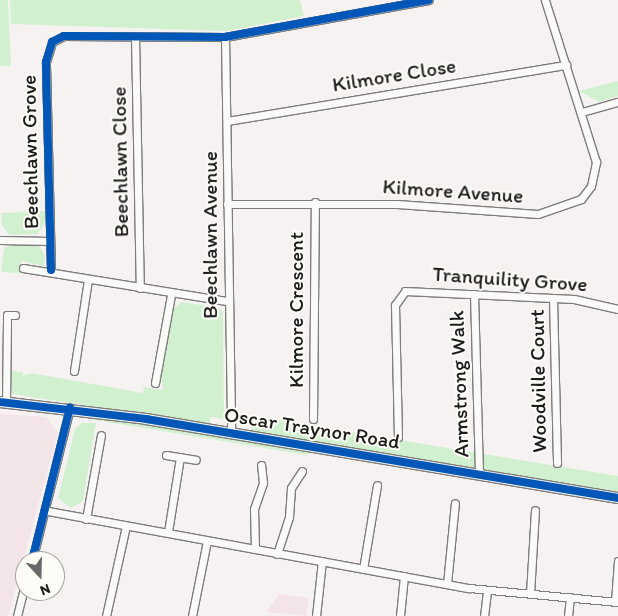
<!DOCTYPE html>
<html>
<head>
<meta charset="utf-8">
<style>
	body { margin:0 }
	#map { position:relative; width:618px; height:616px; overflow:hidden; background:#f7f2f2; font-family:Itim,sans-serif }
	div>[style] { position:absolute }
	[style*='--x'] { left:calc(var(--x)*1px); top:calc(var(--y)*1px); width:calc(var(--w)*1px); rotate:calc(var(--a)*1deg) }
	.built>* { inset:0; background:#f3e4e8 }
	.green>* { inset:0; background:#d1f0d0 }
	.roads { filter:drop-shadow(1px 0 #7f7c7c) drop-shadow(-1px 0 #7f7c7c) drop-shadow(0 1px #7f7c7c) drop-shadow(0 -1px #7f7c7c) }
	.minor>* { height:7px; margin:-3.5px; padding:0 3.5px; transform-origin:3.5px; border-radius:3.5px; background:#fafaf8 }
	.secondary>* { height:10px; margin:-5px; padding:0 5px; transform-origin:5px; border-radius:5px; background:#fafaf8 }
	.cycleway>* { height:8px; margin:-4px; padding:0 4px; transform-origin:4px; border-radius:4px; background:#0057b8 }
	span { translate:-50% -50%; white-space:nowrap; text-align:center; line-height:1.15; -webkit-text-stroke:4px #fdfcf7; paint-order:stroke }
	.street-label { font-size:21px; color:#1c1c1c }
	.north { position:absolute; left:15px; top:551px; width:50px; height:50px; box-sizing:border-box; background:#fdfcf7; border:1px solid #a3a29f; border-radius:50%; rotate:159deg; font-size:14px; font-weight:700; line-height:20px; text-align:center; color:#1c1c1c }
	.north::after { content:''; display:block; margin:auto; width:18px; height:22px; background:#696767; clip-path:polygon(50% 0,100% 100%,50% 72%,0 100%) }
</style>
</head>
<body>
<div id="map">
	<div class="built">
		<div style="clip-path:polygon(0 414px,46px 417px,58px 433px,8px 616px,0 616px)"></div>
		<div style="clip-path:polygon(279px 594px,309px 598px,306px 616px,267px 612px)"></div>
	</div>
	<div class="green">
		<div style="clip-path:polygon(0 0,8px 0,11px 66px,0 66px)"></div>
		<div style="clip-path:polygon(10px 0,300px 0,304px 16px,227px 31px,11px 24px)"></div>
		<div style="clip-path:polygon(618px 81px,618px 96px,599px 102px,579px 91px)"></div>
		<div style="clip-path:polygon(46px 211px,45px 223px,37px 234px,9px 235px,2px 225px,1px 213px)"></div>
		<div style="clip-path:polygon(12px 245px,39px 246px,45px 255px,44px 266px,21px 261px,20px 273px,1px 272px,4px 248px)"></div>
		<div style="clip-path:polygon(182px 302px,220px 308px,223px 313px,224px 419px,210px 417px,210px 425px,12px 394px,12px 371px,23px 372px,23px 376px,31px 373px,143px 393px,144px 387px,163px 390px,160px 371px,173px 308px)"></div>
		<div style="clip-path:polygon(235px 413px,618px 476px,618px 492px,251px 431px,251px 424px,236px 421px)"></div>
		<div style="clip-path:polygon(89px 415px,229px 437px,310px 451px,307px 455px,89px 419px)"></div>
		<div style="clip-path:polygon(82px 423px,96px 423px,83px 501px,71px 508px,58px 498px,75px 429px)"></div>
	</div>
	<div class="roads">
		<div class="minor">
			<div style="--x:135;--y:36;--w:252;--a:88.9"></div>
			<div style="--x:225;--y:37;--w:396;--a:89.1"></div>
			<div style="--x:582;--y:112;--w:37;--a:-16"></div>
			<div style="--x:227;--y:121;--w:344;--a:-9.4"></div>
			<div style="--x:227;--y:204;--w:170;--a:0"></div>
			<div style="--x:397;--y:204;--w:141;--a:4.1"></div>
			<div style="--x:538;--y:214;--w:46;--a:-19.2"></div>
			<div style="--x:581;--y:199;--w:16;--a:-52"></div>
			<div style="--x:591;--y:186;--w:25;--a:-78"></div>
			<div style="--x:596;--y:162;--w:170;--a:-107.5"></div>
			<div style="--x:0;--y:240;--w:50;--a:1.1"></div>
			<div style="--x:23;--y:268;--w:206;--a:9.2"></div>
			<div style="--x:51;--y:270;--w:208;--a:-91.4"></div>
			<div style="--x:46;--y:62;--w:21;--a:-73"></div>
			<div style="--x:52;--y:42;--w:13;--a:-27"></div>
			<div style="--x:64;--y:36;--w:161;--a:0.4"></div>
			<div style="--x:225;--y:37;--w:207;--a:-10.3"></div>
			<div style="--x:474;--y:294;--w:178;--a:88.4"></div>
			<div style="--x:553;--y:298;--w:165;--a:88.6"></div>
			<div style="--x:74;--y:371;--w:93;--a:-81.3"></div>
			<div style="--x:155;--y:383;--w:89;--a:-79.7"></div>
			<div style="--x:6;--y:403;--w:88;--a:-89.3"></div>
			<div style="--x:7;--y:315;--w:8;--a:0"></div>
			<div style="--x:313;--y:419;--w:217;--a:-89.5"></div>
			<div style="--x:398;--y:437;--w:132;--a:-91.3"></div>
			<div style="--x:395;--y:305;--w:17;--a:-54"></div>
			<div style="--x:405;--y:291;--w:169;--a:2.7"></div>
			<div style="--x:574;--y:299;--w:45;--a:12.8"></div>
			<div style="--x:166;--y:455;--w:30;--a:9"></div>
			<div style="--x:48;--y:511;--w:428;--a:10.4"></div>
			<div style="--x:469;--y:588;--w:150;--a:5.4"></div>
			<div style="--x:86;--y:519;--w:85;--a:-79.9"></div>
			<div style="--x:168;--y:532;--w:76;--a:-80.9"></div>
			<div style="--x:255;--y:549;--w:40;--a:-91.4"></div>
			<div style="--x:254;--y:509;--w:28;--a:-71"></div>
			<div style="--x:263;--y:483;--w:18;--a:-96"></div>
			<div style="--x:277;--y:554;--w:39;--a:-72"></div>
			<div style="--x:289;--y:517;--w:29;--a:-86"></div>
			<div style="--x:291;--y:488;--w:20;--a:-57"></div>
			<div style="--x:32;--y:561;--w:158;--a:-76.1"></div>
			<div style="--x:363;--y:569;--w:85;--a:-80.5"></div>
			<div style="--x:447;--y:584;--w:81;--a:-84.4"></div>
			<div style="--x:530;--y:594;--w:84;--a:-86.6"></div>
			<div style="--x:615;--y:602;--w:41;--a:-85.8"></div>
			<div style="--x:17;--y:616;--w:32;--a:-76"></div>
			<div style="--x:106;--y:616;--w:92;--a:-77.5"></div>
			<div style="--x:192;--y:616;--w:76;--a:-78.7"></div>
			<div style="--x:316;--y:616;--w:55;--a:-83.8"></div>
			<div style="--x:400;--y:616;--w:40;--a:-84.3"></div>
			<div style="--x:484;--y:616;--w:26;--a:-83"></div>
			<div style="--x:568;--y:616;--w:19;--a:-84"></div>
		</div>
		<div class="secondary">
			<div style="--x:0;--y:402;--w:147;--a:6.6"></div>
			<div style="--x:146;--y:419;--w:479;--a:9.5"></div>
		</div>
	</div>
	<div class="cycleway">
		<div style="--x:51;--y:270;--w:208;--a:-91.4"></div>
		<div style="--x:46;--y:62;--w:21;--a:-73"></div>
		<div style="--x:52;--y:42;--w:13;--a:-27"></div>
		<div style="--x:64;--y:36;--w:161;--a:0.4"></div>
		<div style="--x:225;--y:37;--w:207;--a:-10.3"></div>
		<div style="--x:0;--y:402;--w:147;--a:6.6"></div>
		<div style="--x:146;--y:419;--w:479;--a:9.5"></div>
		<div style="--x:32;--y:561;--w:158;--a:-76.1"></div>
	</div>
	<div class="street-label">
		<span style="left:394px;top:75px;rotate:-9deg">Kilmore Close</span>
		<span style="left:30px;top:152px;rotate:-91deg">Beechlawn Grove</span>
		<span style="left:120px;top:162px;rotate:-91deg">Beechlawn Close</span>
		<span style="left:453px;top:191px;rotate:4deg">Kilmore Avenue</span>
		<span style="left:210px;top:235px;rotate:-90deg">Beechlawn Avenue</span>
		<span style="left:510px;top:279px;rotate:4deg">Tranquility Grove</span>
		<span style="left:296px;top:310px;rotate:-90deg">Kilmore Crescent</span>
		<span style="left:538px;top:381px;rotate:-91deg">Woodville Court</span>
		<span style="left:459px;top:384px;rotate:-92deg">Armstrong Walk</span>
		<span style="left:312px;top:428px;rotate:9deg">Oscar Traynor Road</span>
	</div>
	<div class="north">N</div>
</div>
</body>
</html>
